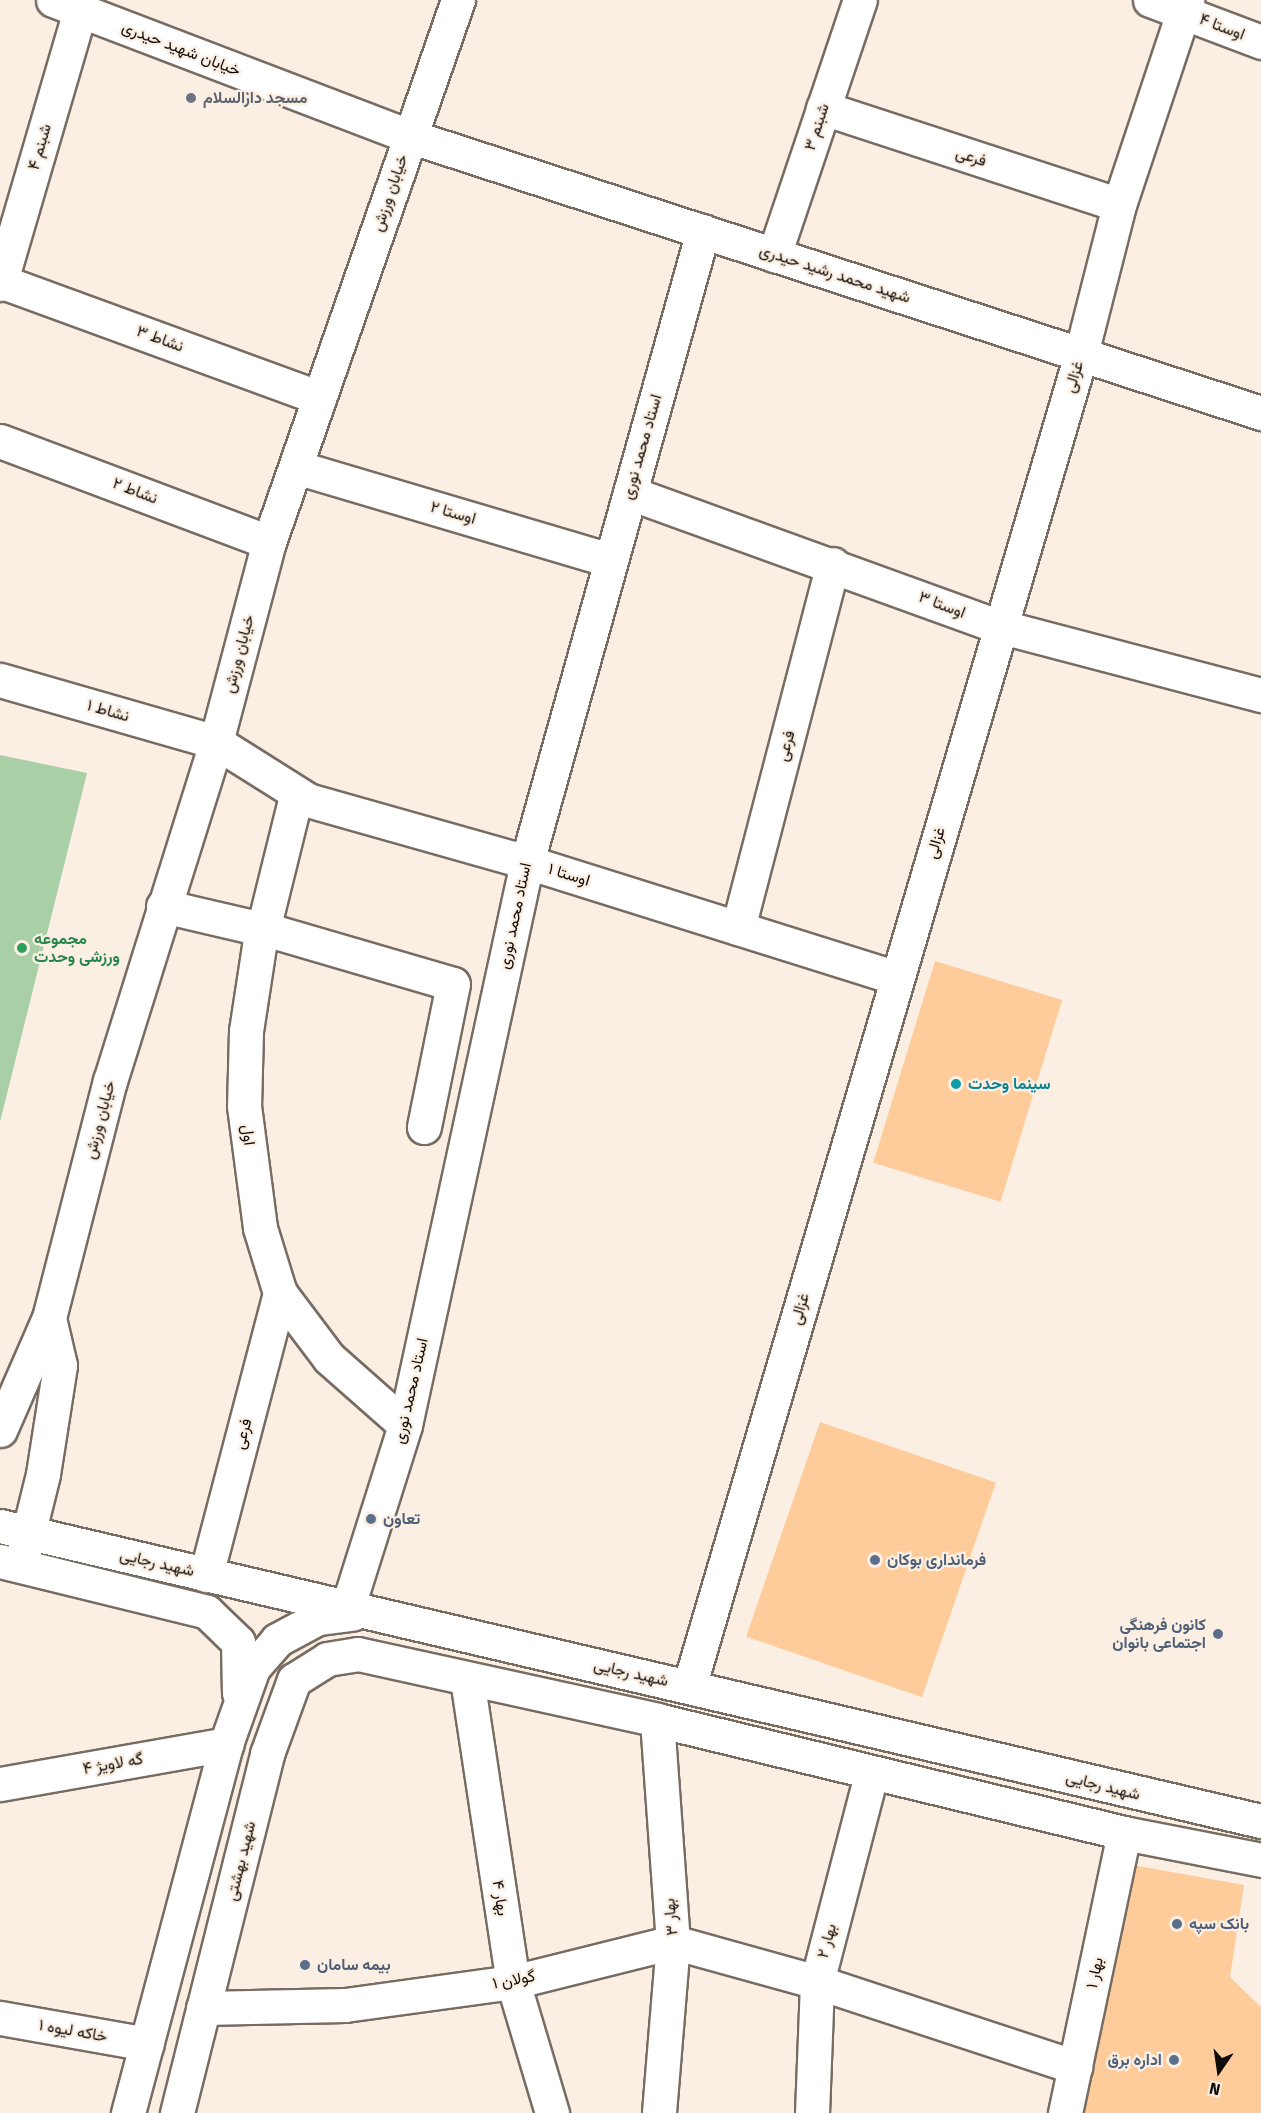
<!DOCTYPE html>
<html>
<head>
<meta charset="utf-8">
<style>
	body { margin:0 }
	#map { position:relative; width:1261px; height:2113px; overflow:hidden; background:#fbefe3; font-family:"Fira Sans",Vazirmatn,sans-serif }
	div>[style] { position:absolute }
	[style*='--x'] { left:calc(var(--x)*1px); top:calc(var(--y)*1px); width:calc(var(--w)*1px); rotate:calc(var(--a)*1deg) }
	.green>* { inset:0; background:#a8cfa6 }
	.building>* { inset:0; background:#fecc9a; transform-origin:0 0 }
	.roads { filter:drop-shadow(2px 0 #776c62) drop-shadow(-2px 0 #776c62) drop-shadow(0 2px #776c62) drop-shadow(0 -2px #776c62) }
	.street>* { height:33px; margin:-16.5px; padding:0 16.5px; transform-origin:16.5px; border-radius:16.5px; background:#fff }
	.secondary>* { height:33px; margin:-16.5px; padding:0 16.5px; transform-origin:16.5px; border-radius:16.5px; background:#fff }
	.dots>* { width:16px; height:16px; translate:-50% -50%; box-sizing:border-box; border:3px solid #fbefe3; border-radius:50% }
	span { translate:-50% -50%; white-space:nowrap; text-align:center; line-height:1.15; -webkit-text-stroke:4.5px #fbefe3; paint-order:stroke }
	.street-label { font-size:16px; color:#0f0b08 }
	.worship-label { font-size:16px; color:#5b616d; font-weight:700 }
	.left { translate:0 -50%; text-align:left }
	.leisure-label { font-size:16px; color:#27864d; font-weight:700 }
	.culture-label { font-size:16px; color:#0d838f; font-weight:700 }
	.service-label { font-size:16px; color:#4e5e75; font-weight:700 }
	.right { translate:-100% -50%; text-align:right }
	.north { position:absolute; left:1189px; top:2041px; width:60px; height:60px; -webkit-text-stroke:4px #fbefe3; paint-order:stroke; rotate:193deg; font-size:16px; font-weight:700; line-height:24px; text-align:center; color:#0f0b08 }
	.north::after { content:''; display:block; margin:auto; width:21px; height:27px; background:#0f0b08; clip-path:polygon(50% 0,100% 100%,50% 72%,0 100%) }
</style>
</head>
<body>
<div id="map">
	<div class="green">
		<div style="clip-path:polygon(0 755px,87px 773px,0 1122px)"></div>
	</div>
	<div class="building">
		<div style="left:935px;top:961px;width:133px;height:211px;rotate:17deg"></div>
		<div style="left:820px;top:1422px;width:186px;height:227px;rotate:19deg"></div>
		<div style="clip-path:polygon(1127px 1864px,1244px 1885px,1230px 1977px,1261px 2007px,1261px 2113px,1075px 2113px)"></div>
	</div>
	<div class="roads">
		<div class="street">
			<div style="--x:1150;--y:0;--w:119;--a:20.7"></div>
			<div style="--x:823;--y:108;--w:311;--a:18.1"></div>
			<div style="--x:774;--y:255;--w:269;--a:-71.4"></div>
			<div style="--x:0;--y:281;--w:340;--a:20.1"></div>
			<div style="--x:0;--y:284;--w:285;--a:-73.7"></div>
			<div style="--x:0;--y:441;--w:287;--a:20.6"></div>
			<div style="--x:296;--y:467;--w:327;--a:16.5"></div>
			<div style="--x:630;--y:493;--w:391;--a:19.9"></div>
			<div style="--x:998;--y:626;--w:272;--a:14.7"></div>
			<div style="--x:0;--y:680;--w:225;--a:16"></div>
			<div style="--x:216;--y:742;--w:109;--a:32.2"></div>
			<div style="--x:308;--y:800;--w:228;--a:15.8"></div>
			<div style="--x:527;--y:862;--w:388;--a:17.4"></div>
			<div style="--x:296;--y:796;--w:154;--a:103.9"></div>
			<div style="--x:259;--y:946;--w:86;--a:98.7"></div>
			<div style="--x:246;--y:1031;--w:75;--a:91.5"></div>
			<div style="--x:244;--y:1106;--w:123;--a:82.5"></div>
			<div style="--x:260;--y:1228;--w:68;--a:72.9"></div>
			<div style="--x:280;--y:1293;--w:81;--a:53"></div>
			<div style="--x:329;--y:1358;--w:101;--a:41.4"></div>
			<div style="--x:163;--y:906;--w:115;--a:13.1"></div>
			<div style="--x:275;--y:932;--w:185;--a:16.3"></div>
			<div style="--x:453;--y:984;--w:146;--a:101.5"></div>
			<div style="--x:738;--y:928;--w:376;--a:-75.4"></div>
			<div style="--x:206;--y:1575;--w:292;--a:-75.3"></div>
			<div style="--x:348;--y:1606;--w:190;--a:-72.5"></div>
			<div style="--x:405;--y:1425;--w:576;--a:-77.77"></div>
			<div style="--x:527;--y:862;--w:655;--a:-74.42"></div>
			<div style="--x:467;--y:1679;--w:306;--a:81.4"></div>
			<div style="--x:513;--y:1982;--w:137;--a:73.4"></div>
			<div style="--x:689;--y:1687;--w:1389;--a:-73.61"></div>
			<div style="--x:1081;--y:354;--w:154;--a:-75.7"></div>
			<div style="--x:1119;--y:205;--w:216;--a:-71.6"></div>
			<div style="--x:657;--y:1720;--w:223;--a:85.9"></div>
			<div style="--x:673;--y:1942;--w:172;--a:94.7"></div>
			<div style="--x:0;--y:1784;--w:230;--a:-10"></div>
			<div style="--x:203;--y:2008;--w:142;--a:-1.2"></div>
			<div style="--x:345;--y:2005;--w:170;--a:-7.8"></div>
			<div style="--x:513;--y:1982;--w:165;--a:-14"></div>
			<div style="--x:673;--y:1942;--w:149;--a:15.5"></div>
			<div style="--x:817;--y:1982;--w:272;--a:18.2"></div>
			<div style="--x:0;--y:2018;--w:149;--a:10"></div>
			<div style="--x:812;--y:2113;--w:131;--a:-87.8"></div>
			<div style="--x:817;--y:1982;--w:215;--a:-75.4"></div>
			<div style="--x:1065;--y:2113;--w:286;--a:-78.1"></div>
		</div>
		<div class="secondary">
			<div style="--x:53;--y:0;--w:381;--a:20.9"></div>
			<div style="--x:409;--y:136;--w:896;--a:18.01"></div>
			<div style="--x:0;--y:1430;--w:122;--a:-66.4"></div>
			<div style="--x:49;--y:1318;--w:245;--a:-75.6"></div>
			<div style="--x:110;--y:1081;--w:355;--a:-72.6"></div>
			<div style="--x:216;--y:742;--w:207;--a:-75.2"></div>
			<div style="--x:269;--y:542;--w:574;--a:-70.78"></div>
			<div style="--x:0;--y:1526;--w:1295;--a:13.17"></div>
			<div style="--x:23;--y:1555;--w:83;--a:-76.1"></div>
			<div style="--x:43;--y:1474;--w:110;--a:-81.1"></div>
			<div style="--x:60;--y:1365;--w:48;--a:-103.2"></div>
			<div style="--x:0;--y:1561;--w:213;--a:13.8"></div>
			<div style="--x:207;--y:1612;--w:43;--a:44.1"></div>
			<div style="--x:238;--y:1642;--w:51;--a:88.9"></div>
			<div style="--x:128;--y:2113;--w:382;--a:-75.1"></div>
			<div style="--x:226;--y:1744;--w:81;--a:-70.4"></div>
			<div style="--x:253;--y:1668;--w:37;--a:-49"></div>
			<div style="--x:277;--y:1640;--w:47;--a:-28.2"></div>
			<div style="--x:318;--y:1618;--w:35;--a:-7"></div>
			<div style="--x:177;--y:2113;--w:370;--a:-75.9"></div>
			<div style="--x:267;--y:1754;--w:79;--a:-70"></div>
			<div style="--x:294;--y:1680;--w:39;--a:-32"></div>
			<div style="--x:327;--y:1659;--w:31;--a:-9"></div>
			<div style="--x:358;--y:1654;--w:306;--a:12.4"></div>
			<div style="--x:657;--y:1720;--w:480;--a:13.6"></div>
			<div style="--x:1124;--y:1833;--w:140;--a:11.1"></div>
		</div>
	</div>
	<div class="dots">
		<div style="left:191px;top:98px;background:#6b7280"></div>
		<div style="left:22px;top:948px;background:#2e9e5b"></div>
		<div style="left:956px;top:1084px;background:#0f9aa8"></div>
		<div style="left:371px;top:1519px;background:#5c6f8a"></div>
		<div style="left:875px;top:1560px;background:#5c6f8a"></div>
		<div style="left:1218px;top:1634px;background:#5c6f8a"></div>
		<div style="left:1177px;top:1924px;background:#5c6f8a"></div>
		<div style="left:305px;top:1965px;background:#5c6f8a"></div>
		<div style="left:1174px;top:2060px;background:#5c6f8a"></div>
	</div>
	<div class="street-label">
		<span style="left:1222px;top:27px;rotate:21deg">اوستا ۴</span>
		<span style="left:181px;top:49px;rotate:21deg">خیابان شهید حیدری</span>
		<span style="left:817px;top:127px;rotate:-72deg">شبنم ۳</span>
		<span style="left:40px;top:147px;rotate:-74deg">شبنم ۴</span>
		<span style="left:971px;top:157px;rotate:18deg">فرعی</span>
		<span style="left:390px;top:193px;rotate:-71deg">خیابان ورزش</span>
		<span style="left:835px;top:274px;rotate:18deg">شهید محمد رشید حیدری</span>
		<span style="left:160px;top:339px;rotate:20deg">نشاط ۳</span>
		<span style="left:1074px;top:377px;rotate:-73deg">غزالی</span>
		<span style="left:642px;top:447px;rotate:-74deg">استاد محمد نوری</span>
		<span style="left:135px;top:491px;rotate:21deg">نشاط ۲</span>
		<span style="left:453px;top:513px;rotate:16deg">اوستا ۲</span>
		<span style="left:942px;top:605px;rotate:21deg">اوستا ۳</span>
		<span style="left:239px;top:654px;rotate:-75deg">خیابان ورزش</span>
		<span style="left:108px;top:711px;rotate:16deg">نشاط ۱</span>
		<span style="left:786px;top:746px;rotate:-75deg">فرعی</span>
		<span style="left:936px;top:843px;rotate:-74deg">غزالی</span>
		<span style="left:569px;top:875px;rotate:17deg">اوستا ۱</span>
		<span style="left:515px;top:916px;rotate:-78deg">استاد محمد نوری</span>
		<span style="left:100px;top:1120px;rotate:-75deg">خیابان ورزش</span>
		<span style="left:248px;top:1135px;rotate:83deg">اول</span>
		<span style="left:800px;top:1309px;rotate:-74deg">غزالی</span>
		<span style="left:411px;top:1391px;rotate:-77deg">استاد محمد نوری</span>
		<span style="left:243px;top:1434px;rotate:-75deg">فرعی</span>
		<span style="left:157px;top:1563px;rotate:13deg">شهید رجایی</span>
		<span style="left:631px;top:1673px;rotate:13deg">شهید رجایی</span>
		<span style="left:113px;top:1764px;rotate:-10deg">گه لاویژ ۴</span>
		<span style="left:1103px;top:1786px;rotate:14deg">شهید رجایی</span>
		<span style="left:241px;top:1861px;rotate:-76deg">شهید بهشتی</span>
		<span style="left:500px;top:1898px;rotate:81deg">بهار ۴</span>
		<span style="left:671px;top:1917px;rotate:-95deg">بهار ۳</span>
		<span style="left:827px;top:1941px;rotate:-75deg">بهار ۲</span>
		<span style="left:1095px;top:1973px;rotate:-78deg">بهار ۱</span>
		<span style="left:514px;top:1980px;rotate:-11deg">گولان ۱</span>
		<span style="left:73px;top:2031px;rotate:10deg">خاکه لیوه ۱</span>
	</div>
	<div class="worship-label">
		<span class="left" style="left:203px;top:98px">مسجد دارالسلام</span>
	</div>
	<div class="leisure-label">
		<span class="left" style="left:34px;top:948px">مجموعه<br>ورزشی وحدت</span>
	</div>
	<div class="culture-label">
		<span class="left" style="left:968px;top:1084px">سینما وحدت</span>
	</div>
	<div class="service-label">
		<span class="left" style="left:383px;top:1519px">تعاون</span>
		<span class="left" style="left:887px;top:1560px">فرمانداری بوکان</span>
		<span class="right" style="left:1206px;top:1634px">کانون فرهنگی<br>اجتماعی بانوان</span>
		<span class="left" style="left:1189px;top:1924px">بانک سپه</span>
		<span class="left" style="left:317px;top:1965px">بیمه سامان</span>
		<span class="right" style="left:1162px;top:2060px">اداره برق</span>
	</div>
	<div class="north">N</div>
</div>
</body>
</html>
